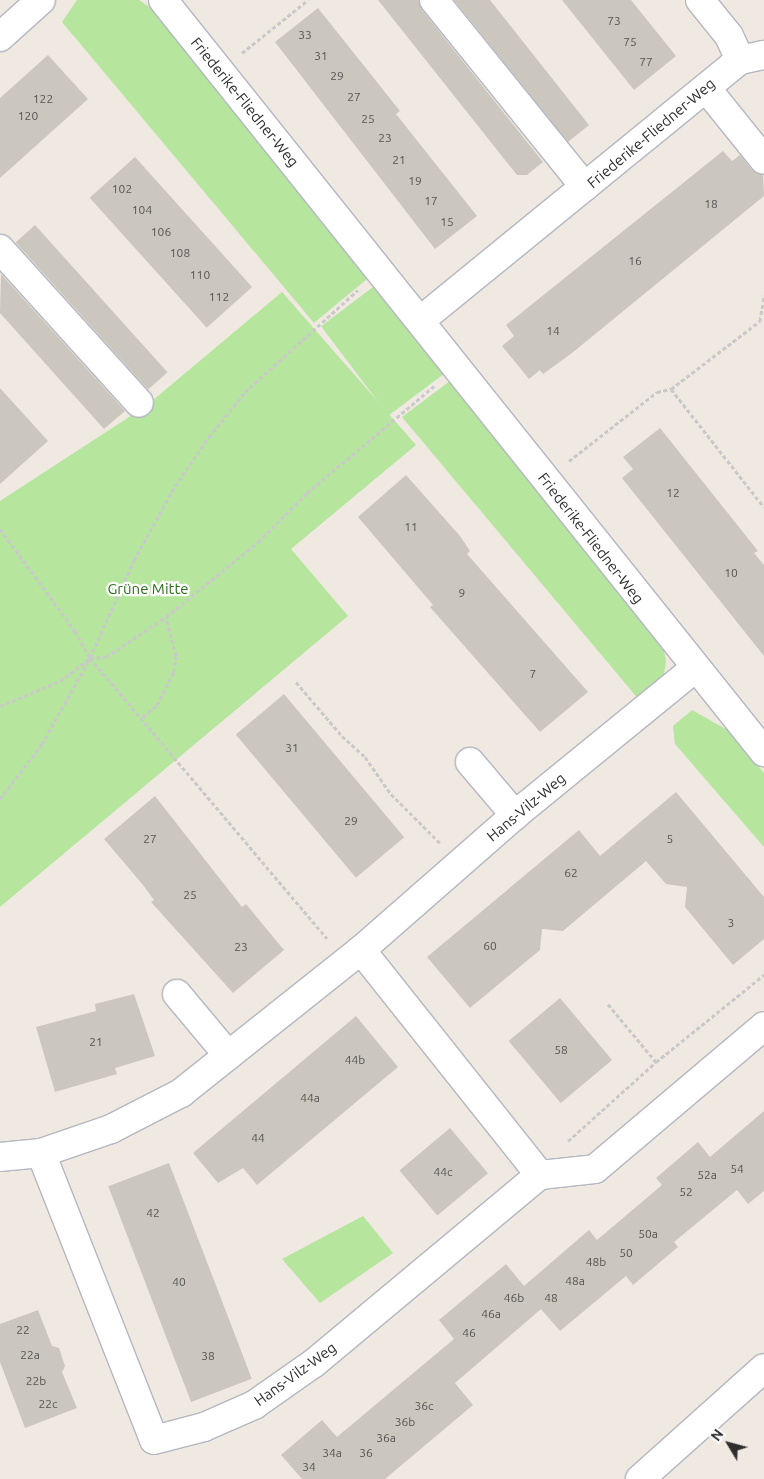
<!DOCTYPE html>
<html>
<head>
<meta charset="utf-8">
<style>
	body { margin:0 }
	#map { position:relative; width:764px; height:1479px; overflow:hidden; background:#efe9e1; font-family:Ubuntu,sans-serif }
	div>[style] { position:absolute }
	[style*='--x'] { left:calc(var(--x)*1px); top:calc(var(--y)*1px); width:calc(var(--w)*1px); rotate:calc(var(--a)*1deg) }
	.green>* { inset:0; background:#b6e59e; transform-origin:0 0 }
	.building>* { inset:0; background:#cbc7bf; transform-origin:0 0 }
	.path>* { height:3px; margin-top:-1.5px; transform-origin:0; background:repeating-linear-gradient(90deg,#c9c9c9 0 4px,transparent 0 6.5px) }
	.roads { filter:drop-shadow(1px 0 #b4b7c1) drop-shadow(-1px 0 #b4b7c1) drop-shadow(0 1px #b4b7c1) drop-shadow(0 -1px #b4b7c1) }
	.minor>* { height:28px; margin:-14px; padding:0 14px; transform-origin:14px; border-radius:14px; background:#fff }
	span { translate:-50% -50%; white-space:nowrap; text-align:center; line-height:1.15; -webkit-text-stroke:4.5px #fff; paint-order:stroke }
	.number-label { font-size:12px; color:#555452 }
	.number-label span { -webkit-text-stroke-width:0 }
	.street-label { font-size:15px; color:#2e2e2e }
	.park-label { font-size:15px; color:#2c6e1b }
	.north { position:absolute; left:704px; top:1419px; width:50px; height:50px; -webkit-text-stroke:4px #fff; paint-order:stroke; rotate:307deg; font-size:14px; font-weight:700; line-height:20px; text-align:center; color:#2e2e2e }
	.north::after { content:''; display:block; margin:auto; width:18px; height:22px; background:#2e2e2e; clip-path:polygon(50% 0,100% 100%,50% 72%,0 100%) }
</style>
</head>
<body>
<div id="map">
	<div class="green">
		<div style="clip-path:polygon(77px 0,139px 0,160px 14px,367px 279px,314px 323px,62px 22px)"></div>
		<div style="left:377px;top:284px;width:112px;height:70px;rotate:53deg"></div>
		<div style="clip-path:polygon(282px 292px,416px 445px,291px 549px,348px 616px,0 907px,0 501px,146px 406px)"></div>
		<div style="clip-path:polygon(450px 381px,664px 650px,666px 662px,663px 679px,640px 701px,402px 417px)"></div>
		<div style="clip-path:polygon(692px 710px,731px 732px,764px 773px,764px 847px,675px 744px,673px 726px)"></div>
		<div style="clip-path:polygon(363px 1216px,393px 1253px,320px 1303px,282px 1259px)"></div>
	</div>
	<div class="building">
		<div style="clip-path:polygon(378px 0,419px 0,422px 10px,543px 162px,527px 175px,517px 175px)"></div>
		<div style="clip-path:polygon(454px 0,490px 0,589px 125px,568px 142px)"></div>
		<div style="clip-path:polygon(562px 0,631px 0,676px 56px,634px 90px)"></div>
		<div style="clip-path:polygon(318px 8px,400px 111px,396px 114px,477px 216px,435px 249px,275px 42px)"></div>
		<div style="clip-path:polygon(48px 55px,88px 99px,0 178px,0 98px)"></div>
		<div style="clip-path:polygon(723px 151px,732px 161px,740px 155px,752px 170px,763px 175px,764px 196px,572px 353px,543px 374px,540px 370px,529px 379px,502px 346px,514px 336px,506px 325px)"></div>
		<div style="left:135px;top:157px;width:175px;height:61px;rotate:48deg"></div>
		<div style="left:35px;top:225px;width:198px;height:26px;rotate:48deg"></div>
		<div style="clip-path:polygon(1px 274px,125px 411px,104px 429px,0 313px)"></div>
		<div style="clip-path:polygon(0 388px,48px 441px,0 484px)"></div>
		<div style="clip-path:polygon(660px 428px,758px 551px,754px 553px,764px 565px,764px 656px,622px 478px,633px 469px,623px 457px)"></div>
		<div style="clip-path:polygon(406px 475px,460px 536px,470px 551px,467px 554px,588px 692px,540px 732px,430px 607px,433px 605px,358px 517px)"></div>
		<div style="left:284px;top:694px;width:187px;height:63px;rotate:50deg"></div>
		<div style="clip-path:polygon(676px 792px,764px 897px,764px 939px,733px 965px,685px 907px,687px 887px,666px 884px,646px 861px,563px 931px,542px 929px,540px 950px,470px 1008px,427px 957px,579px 830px,600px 856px)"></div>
		<div style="clip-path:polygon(155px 796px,242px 907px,246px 904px,284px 950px,233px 993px,151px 902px,154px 900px,143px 885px,104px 839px)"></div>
		<div style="clip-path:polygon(134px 994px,155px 1056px,115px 1068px,117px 1074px,55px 1092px,36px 1027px,96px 1011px,95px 1004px)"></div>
		<div style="left:560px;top:998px;width:81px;height:67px;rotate:50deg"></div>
		<div style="clip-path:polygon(356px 1016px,398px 1067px,257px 1185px,243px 1168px,218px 1183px,193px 1153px)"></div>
		<div style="clip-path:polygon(764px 1111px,764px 1191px,748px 1204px,737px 1190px,674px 1242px,678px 1247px,633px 1285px,626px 1276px,560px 1331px,541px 1309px,455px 1383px,473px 1405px,385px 1479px,302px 1479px,281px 1455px,322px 1420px,337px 1437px,454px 1339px,439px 1320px,506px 1264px,524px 1286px,589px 1230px,597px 1240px,662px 1185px,656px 1178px,698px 1142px,710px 1157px)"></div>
		<div style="left:450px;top:1128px;width:59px;height:66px;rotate:50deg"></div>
		<div style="left:169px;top:1163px;width:231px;height:65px;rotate:69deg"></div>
		<div style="clip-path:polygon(38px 1310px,52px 1346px,59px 1348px,65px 1366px,62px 1372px,77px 1408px,25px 1428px,0 1362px,0 1324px)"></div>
	</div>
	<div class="path">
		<div style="--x:242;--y:53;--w:85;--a:-38.8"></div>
		<div style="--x:671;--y:389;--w:150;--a:51.8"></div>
		<div style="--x:569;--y:461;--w:112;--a:-38.1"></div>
		<div style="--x:657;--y:392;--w:14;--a:-12"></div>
		<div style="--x:671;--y:389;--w:112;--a:-37.4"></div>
		<div style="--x:760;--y:321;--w:26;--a:-81"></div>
		<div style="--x:0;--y:529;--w:127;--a:53.7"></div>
		<div style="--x:75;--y:631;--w:31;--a:61"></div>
		<div style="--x:90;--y:658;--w:367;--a:49.8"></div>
		<div style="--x:296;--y:682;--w:71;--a:49.6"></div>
		<div style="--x:342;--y:736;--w:31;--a:42"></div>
		<div style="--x:365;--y:757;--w:45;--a:54.9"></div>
		<div style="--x:391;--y:794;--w:69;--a:45"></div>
		<div style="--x:0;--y:706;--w:65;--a:-22.6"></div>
		<div style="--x:60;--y:681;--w:38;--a:-37"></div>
		<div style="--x:90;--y:658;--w:16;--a:-4"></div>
		<div style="--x:106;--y:657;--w:72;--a:-33.7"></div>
		<div style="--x:166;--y:617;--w:119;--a:-39.2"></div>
		<div style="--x:258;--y:542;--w:69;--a:-45"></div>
		<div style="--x:307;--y:493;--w:166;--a:-40.1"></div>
		<div style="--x:143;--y:717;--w:18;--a:-41"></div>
		<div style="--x:157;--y:705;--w:37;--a:-63"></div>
		<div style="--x:174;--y:672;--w:16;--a:-83"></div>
		<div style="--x:176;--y:656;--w:40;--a:-104.4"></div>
		<div style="--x:0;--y:799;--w:69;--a:-52.6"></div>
		<div style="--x:42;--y:744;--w:98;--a:-60.8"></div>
		<div style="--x:90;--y:658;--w:107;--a:-65.8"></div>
		<div style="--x:134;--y:560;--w:85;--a:-61"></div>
		<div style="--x:175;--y:486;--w:60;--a:-55.2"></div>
		<div style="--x:209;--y:437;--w:58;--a:-51.3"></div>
		<div style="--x:245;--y:392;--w:152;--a:-42.1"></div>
		<div style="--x:608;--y:1004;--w:75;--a:50.4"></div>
		<div style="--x:568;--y:1141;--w:118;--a:-41.9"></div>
		<div style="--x:656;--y:1062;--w:139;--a:-38.9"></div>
	</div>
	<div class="roads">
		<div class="minor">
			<div style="--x:163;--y:0;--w:963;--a:51.37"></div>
			<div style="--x:434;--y:0;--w:240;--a:51.1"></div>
			<div style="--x:700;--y:0;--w:46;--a:51.1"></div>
			<div style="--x:729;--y:36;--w:26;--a:65"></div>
			<div style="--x:0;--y:37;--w:55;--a:-42.1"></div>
			<div style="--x:706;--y:88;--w:92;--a:51.1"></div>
			<div style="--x:0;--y:249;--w:207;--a:47.9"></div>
			<div style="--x:421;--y:320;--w:400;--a:-39.2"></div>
			<div style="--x:731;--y:67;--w:11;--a:-38"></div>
			<div style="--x:740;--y:60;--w:25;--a:-12"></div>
			<div style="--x:470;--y:762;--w:70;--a:49.7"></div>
			<div style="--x:361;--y:950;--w:288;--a:51.5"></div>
			<div style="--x:540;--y:1175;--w:55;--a:-6.2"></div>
			<div style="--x:595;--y:1169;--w:221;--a:-40.2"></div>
			<div style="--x:177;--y:994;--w:80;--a:50.1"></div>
			<div style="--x:41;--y:1153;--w:308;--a:68.5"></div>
			<div style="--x:154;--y:1440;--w:52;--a:-14.6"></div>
			<div style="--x:204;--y:1427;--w:55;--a:-23.7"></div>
			<div style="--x:254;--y:1405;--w:73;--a:-35"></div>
			<div style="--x:314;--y:1363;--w:294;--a:-39.8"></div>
			<div style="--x:0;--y:1157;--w:41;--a:-5.6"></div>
			<div style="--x:41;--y:1153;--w:74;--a:-18.9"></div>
			<div style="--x:111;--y:1129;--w:79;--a:-27.2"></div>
			<div style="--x:181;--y:1093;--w:230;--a:-38.5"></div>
			<div style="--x:361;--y:950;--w:205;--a:-41.2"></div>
			<div style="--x:515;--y:815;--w:232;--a:-39.2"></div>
			<div style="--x:640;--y:1479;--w:166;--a:-41.8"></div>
		</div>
	</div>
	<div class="number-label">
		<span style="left:614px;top:21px">73</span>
		<span style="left:305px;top:35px">33</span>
		<span style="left:630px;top:42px">75</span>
		<span style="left:321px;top:56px">31</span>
		<span style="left:646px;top:62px">77</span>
		<span style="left:337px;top:76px">29</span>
		<span style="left:354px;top:97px">27</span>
		<span style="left:43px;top:99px">122</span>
		<span style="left:28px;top:116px">120</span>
		<span style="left:368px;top:119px">25</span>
		<span style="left:385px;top:138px">23</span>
		<span style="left:399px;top:160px">21</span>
		<span style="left:415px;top:181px">19</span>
		<span style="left:122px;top:189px">102</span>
		<span style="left:431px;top:201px">17</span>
		<span style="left:711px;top:204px">18</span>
		<span style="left:142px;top:210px">104</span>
		<span style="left:447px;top:222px">15</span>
		<span style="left:161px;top:232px">106</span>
		<span style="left:180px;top:253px">108</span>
		<span style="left:635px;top:261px">16</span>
		<span style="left:200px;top:275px">110</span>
		<span style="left:219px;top:297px">112</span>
		<span style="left:553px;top:331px">14</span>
		<span style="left:673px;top:493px">12</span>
		<span style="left:411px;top:527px">11</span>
		<span style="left:731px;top:573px">10</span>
		<span style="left:462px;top:593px">9</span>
		<span style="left:533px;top:674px">7</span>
		<span style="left:292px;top:748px">31</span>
		<span style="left:351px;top:821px">29</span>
		<span style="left:150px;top:839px">27</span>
		<span style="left:670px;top:839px">5</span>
		<span style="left:571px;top:873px">62</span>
		<span style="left:190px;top:895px">25</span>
		<span style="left:731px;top:923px">3</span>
		<span style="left:490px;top:946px">60</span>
		<span style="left:241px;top:947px">23</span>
		<span style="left:96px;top:1042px">21</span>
		<span style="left:561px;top:1050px">58</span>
		<span style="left:355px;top:1060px">44b</span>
		<span style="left:310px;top:1098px">44a</span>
		<span style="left:258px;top:1138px">44</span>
		<span style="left:737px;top:1169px">54</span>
		<span style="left:443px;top:1172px">44c</span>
		<span style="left:707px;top:1175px">52a</span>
		<span style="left:686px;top:1192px">52</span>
		<span style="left:153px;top:1213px">42</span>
		<span style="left:648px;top:1234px">50a</span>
		<span style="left:626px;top:1253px">50</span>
		<span style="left:596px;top:1262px">48b</span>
		<span style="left:575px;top:1281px">48a</span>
		<span style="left:179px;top:1282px">40</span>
		<span style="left:514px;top:1298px">46b</span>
		<span style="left:551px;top:1298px">48</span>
		<span style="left:491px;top:1314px">46a</span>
		<span style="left:23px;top:1330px">22</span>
		<span style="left:469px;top:1333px">46</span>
		<span style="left:30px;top:1355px">22a</span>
		<span style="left:208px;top:1356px">38</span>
		<span style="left:36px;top:1381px">22b</span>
		<span style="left:48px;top:1404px">22c</span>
		<span style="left:424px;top:1406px">36c</span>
		<span style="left:405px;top:1422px">36b</span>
		<span style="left:386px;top:1438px">36a</span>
		<span style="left:332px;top:1453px">34a</span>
		<span style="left:366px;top:1453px">36</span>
		<span style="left:309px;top:1467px">34</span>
	</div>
	<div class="street-label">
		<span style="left:245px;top:102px;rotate:51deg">Friederike-Fliedner-Weg</span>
		<span style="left:651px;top:133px;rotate:-40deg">Friederike-Fliedner-Weg</span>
		<span style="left:591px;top:538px;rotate:52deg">Friederike-Fliedner-Weg</span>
		<span style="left:526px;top:807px;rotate:-40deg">Hans-Vilz-Weg</span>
		<span style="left:295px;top:1374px;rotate:-36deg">Hans-Vilz-Weg</span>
	</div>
	<div class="park-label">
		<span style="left:148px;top:589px">Grüne Mitte</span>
	</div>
	<div class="north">N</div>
</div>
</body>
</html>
